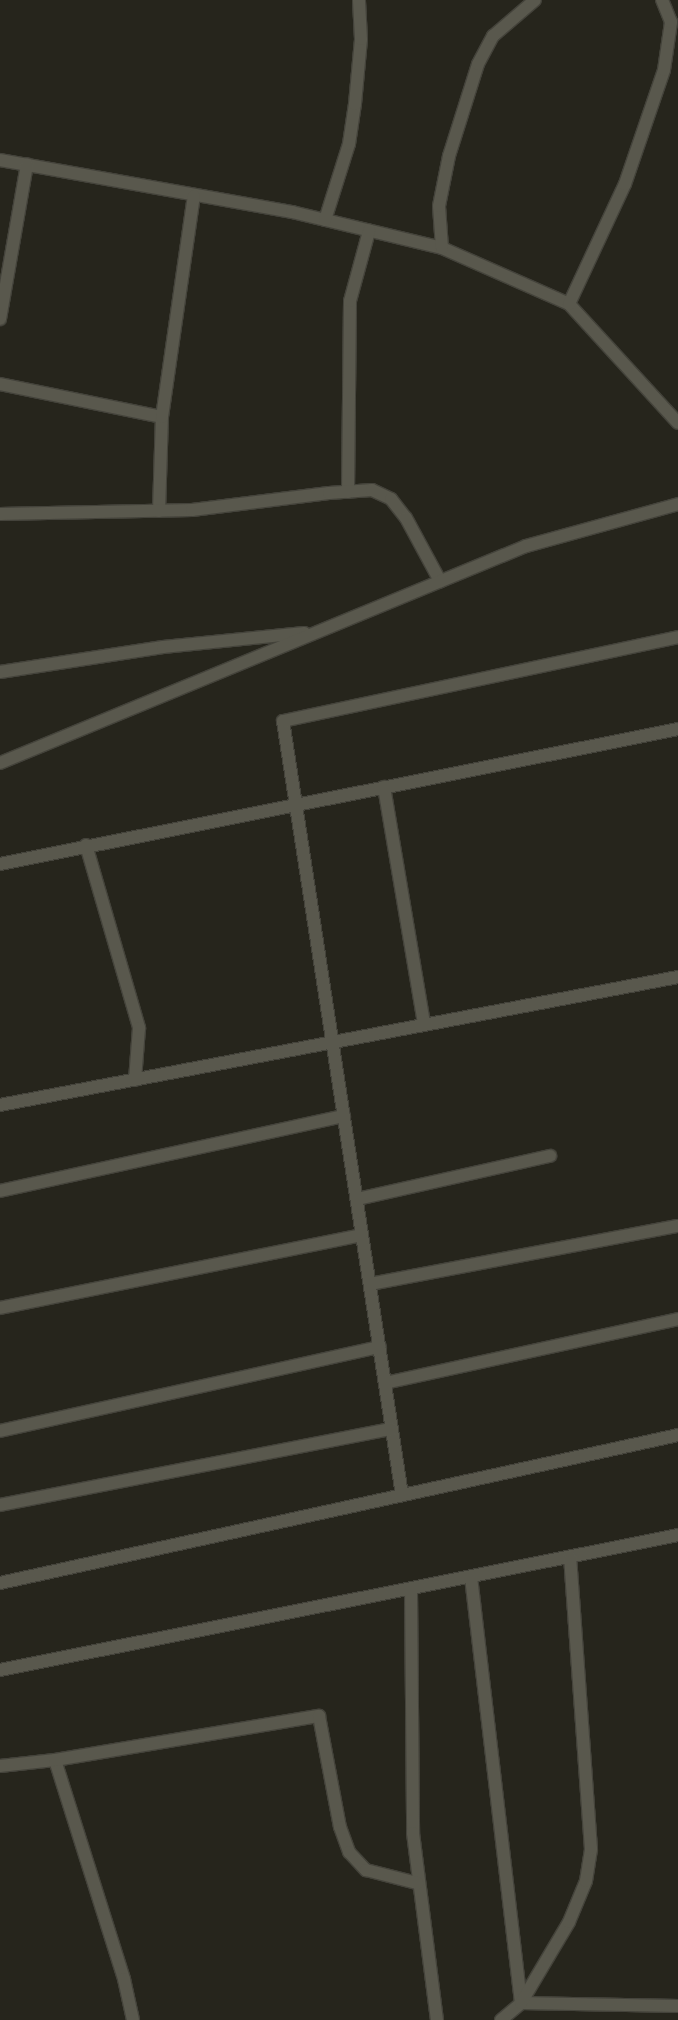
<!DOCTYPE html>
<html>
<head>
<meta charset="utf-8">
<style>
	body { margin:0 }
	#map { position:relative; width:678px; height:2020px; overflow:hidden; background:#26251c; font-family:"DM Sans",sans-serif }
	div>[style] { position:absolute }
	[style*='--x'] { left:calc(var(--x)*1px); top:calc(var(--y)*1px); width:calc(var(--w)*1px); rotate:calc(var(--a)*1deg) }
	.roads { filter:drop-shadow(1px 0 #44433b) drop-shadow(-1px 0 #44433b) drop-shadow(0 1px #44433b) drop-shadow(0 -1px #44433b) }
	.minor>* { height:12px; margin:-6px; padding:0 6px; transform-origin:6px; border-radius:6px; background:#59584d }
	span { translate:-50% -50%; white-space:nowrap; text-align:center; line-height:1.15; -webkit-text-stroke:3px #0e0e0a; paint-order:stroke }
</style>
</head>
<body>
<div id="map">
	<div class="roads">
		<div class="minor">
			<div style="--x:0;--y:160;--w:297;--a:10.1"></div>
			<div style="--x:292;--y:212;--w:154;--a:13.5"></div>
			<div style="--x:442;--y:248;--w:139;--a:23.8"></div>
			<div style="--x:569;--y:304;--w:161;--a:47.5"></div>
			<div style="--x:325;--y:220;--w:80;--a:-72.5"></div>
			<div style="--x:349;--y:144;--w:40;--a:-81.5"></div>
			<div style="--x:355;--y:104;--w:65;--a:-84.7"></div>
			<div style="--x:361;--y:39;--w:39;--a:-93"></div>
			<div style="--x:442;--y:248;--w:42;--a:-94.1"></div>
			<div style="--x:439;--y:206;--w:51;--a:-78.7"></div>
			<div style="--x:449;--y:156;--w:96;--a:-72.5"></div>
			<div style="--x:478;--y:64;--w:32;--a:-62"></div>
			<div style="--x:493;--y:36;--w:55;--a:-40.6"></div>
			<div style="--x:569;--y:304;--w:132;--a:-65"></div>
			<div style="--x:625;--y:184;--w:120;--a:-71.1"></div>
			<div style="--x:664;--y:70;--w:49;--a:-81.7"></div>
			<div style="--x:671;--y:22;--w:24;--a:-112"></div>
			<div style="--x:0;--y:319;--w:157;--a:-80.1"></div>
			<div style="--x:0;--y:384;--w:165;--a:11.5"></div>
			<div style="--x:348;--y:492;--w:191;--a:-89.4"></div>
			<div style="--x:350;--y:301;--w:73;--a:-74.8"></div>
			<div style="--x:159;--y:511;--w:94;--a:-88.2"></div>
			<div style="--x:162;--y:417;--w:223;--a:-81.8"></div>
			<div style="--x:0;--y:514;--w:192;--a:-1.2"></div>
			<div style="--x:192;--y:510;--w:138;--a:-7.1"></div>
			<div style="--x:329;--y:493;--w:43;--a:-4"></div>
			<div style="--x:372;--y:490;--w:21;--a:25"></div>
			<div style="--x:391;--y:499;--w:24;--a:52"></div>
			<div style="--x:406;--y:518;--w:72;--a:61.6"></div>
			<div style="--x:0;--y:672;--w:165;--a:-8.7"></div>
			<div style="--x:163;--y:647;--w:142;--a:-5.7"></div>
			<div style="--x:0;--y:763;--w:569;--a:-22.42"></div>
			<div style="--x:526;--y:546;--w:158;--a:-15.4"></div>
			<div style="--x:384;--y:787;--w:240;--a:80.4"></div>
			<div style="--x:86;--y:845;--w:191;--a:73.8"></div>
			<div style="--x:139;--y:1028;--w:52;--a:94.4"></div>
			<div style="--x:0;--y:864;--w:691;--a:-11.26"></div>
			<div style="--x:0;--y:1105;--w:690;--a:-10.69"></div>
			<div style="--x:0;--y:1191;--w:352;--a:-12.3"></div>
			<div style="--x:357;--y:1199;--w:198;--a:-12.6"></div>
			<div style="--x:370;--y:1284;--w:313;--a:-10.7"></div>
			<div style="--x:0;--y:1308;--w:369;--a:-11.4"></div>
			<div style="--x:385;--y:1383;--w:300;--a:-12.3"></div>
			<div style="--x:0;--y:1431;--w:389;--a:-12.5"></div>
			<div style="--x:402;--y:1495;--w:783;--a:-98.74"></div>
			<div style="--x:283;--y:721;--w:404;--a:-12"></div>
			<div style="--x:0;--y:1505;--w:399;--a:-11"></div>
			<div style="--x:471;--y:1577;--w:429;--a:83.3"></div>
			<div style="--x:521;--y:2003;--w:157;--a:1.1"></div>
			<div style="--x:0;--y:1583;--w:694;--a:-12.31"></div>
			<div style="--x:411;--y:1589;--w:244;--a:89.5"></div>
			<div style="--x:413;--y:1833;--w:189;--a:82.7"></div>
			<div style="--x:0;--y:1670;--w:691;--a:-11.26"></div>
			<div style="--x:55;--y:1760;--w:230;--a:72.5"></div>
			<div style="--x:124;--y:1979;--w:42;--a:77.6"></div>
			<div style="--x:0;--y:1766;--w:55;--a:-6.2"></div>
			<div style="--x:55;--y:1760;--w:268;--a:-9.5"></div>
			<div style="--x:319;--y:1716;--w:113;--a:79.3"></div>
			<div style="--x:340;--y:1827;--w:27;--a:70"></div>
			<div style="--x:349;--y:1852;--w:25;--a:47"></div>
			<div style="--x:366;--y:1870;--w:53;--a:14.3"></div>
			<div style="--x:501;--y:2020;--w:26;--a:-40"></div>
			<div style="--x:521;--y:2003;--w:94;--a:-59.3"></div>
			<div style="--x:569;--y:1922;--w:44;--a:-67.5"></div>
			<div style="--x:586;--y:1881;--w:32;--a:-81"></div>
			<div style="--x:591;--y:1849;--w:293;--a:-94.1"></div>
		</div>
	</div>
</div>
</body>
</html>
